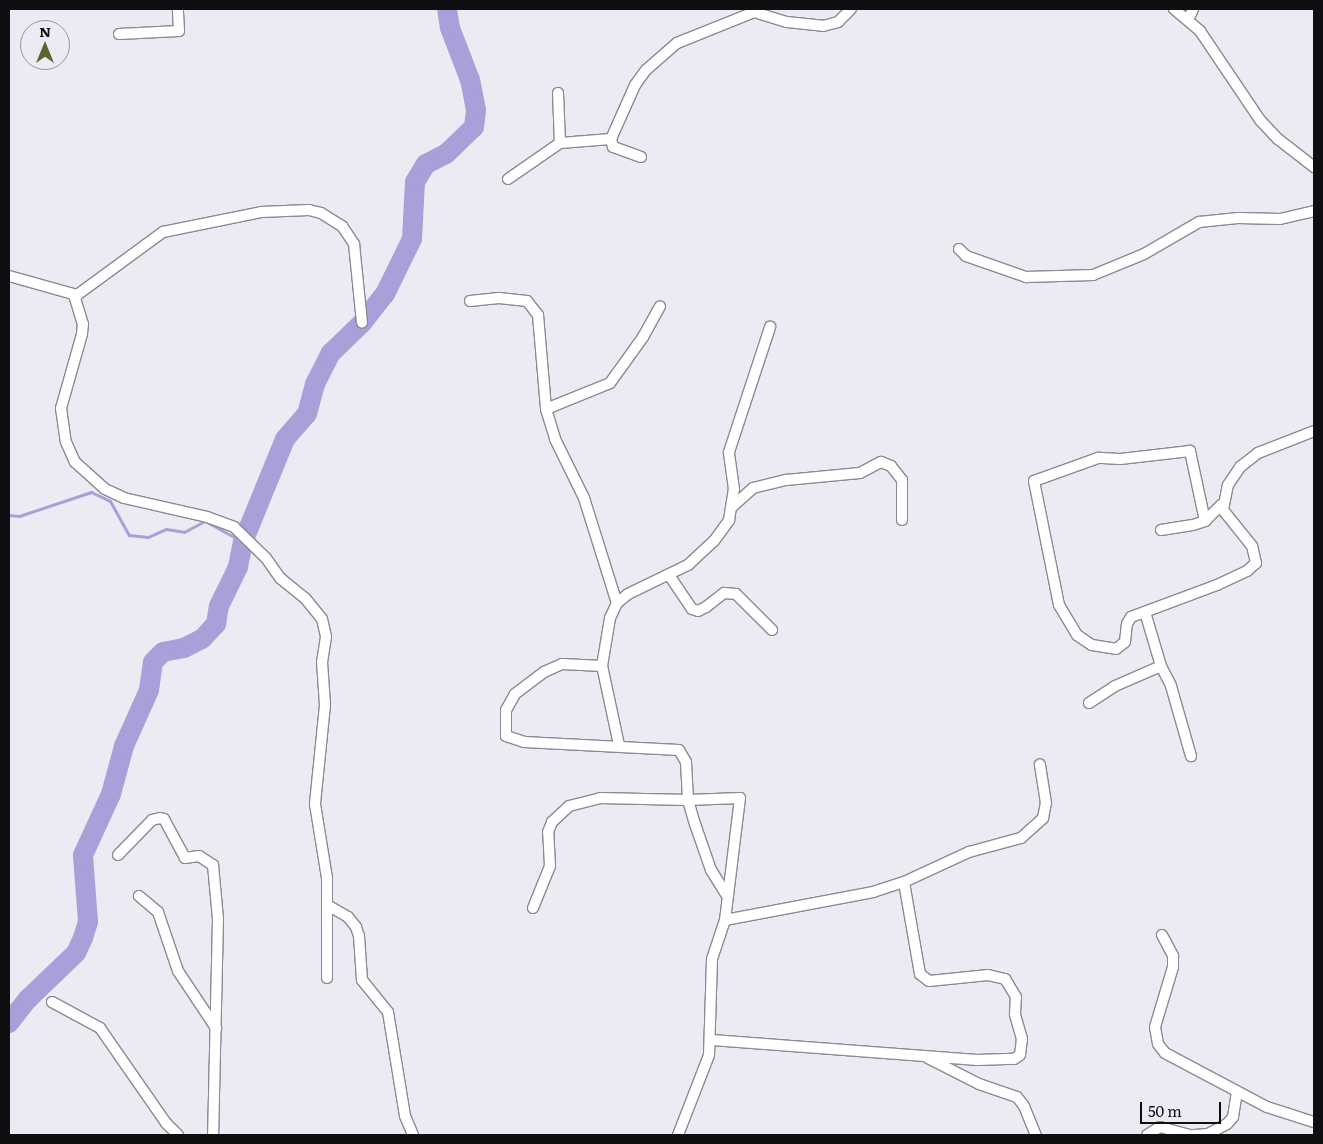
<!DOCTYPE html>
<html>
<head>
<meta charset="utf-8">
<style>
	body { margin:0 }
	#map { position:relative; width:1323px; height:1144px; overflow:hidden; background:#ecebf3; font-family:Literata,serif }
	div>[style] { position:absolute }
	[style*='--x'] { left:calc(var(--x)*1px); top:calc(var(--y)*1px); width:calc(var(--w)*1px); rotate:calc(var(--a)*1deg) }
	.stream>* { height:3px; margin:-1.5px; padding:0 1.5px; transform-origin:1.5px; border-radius:1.5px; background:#a9a0d9 }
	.river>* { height:20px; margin:-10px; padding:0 10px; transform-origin:10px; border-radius:10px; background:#a9a0d9 }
	.roads { filter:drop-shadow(1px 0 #8b8a91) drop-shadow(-1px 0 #8b8a91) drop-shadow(0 1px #8b8a91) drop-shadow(0 -1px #8b8a91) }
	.minor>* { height:10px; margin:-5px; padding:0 5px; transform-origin:5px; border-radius:5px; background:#fff }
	span { translate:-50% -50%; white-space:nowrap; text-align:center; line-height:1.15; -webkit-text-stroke:4px #ecebf3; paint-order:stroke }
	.frame { position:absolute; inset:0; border:10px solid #0f0f12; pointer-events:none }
	.north { position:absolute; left:20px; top:20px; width:50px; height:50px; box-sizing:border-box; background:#ecebf3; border:1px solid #949399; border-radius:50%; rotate:0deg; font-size:14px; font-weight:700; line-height:20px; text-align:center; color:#0f0f12 }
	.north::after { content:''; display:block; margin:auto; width:18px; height:22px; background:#5f612f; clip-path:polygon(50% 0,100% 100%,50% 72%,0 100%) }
	.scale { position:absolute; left:1140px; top:1102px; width:81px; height:22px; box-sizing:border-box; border:2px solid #0f0f12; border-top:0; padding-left:6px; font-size:15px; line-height:18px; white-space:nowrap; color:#0f0f12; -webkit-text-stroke:4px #ecebf3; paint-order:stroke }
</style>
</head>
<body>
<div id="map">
	<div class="stream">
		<div style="--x:9;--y:515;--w:10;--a:6"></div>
		<div style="--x:19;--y:516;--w:76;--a:-18.4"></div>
		<div style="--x:91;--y:492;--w:21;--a:25"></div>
		<div style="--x:110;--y:501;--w:39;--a:61"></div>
		<div style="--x:129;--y:535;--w:19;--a:6"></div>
		<div style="--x:148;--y:537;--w:20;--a:-24"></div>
		<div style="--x:166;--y:529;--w:18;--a:9"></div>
		<div style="--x:184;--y:532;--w:24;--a:-28"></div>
		<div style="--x:205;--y:521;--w:43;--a:28.9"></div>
	</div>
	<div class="river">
		<div style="--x:9;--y:1023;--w:31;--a:-52"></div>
		<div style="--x:28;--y:999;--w:66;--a:-43.8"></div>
		<div style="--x:76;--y:953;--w:17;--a:-65"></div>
		<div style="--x:83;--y:938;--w:17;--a:-73"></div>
		<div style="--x:88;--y:922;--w:67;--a:-94.3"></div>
		<div style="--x:83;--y:855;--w:67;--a:-65.3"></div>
		<div style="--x:111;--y:794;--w:50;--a:-74.8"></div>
		<div style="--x:124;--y:746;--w:61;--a:-65.9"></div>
		<div style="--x:149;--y:690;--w:28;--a:-82"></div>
		<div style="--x:153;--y:662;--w:14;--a:-45"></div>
		<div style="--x:163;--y:652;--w:21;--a:-11"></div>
		<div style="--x:184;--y:648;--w:20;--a:-27"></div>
		<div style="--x:202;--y:639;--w:21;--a:-47"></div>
		<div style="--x:216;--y:624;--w:18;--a:-81"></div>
		<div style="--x:219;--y:606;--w:43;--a:-64"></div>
		<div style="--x:238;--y:567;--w:25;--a:-79"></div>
		<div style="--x:243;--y:542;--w:111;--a:-67.8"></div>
		<div style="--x:285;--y:439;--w:33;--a:-49"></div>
		<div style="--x:307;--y:414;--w:31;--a:-75"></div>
		<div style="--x:315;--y:384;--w:35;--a:-63"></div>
		<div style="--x:331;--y:353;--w:43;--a:-44.1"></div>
		<div style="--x:362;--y:323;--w:37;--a:-52"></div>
		<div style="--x:385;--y:294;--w:61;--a:-63.9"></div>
		<div style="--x:412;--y:239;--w:57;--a:-87"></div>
		<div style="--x:415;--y:182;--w:21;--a:-59"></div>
		<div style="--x:426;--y:164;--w:22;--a:-27"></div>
		<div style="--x:446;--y:154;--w:39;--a:-44"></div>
		<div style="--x:474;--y:127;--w:17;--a:-83"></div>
		<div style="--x:476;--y:110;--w:31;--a:-101"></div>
		<div style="--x:470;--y:80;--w:56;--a:-111"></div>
		<div style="--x:450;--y:28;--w:19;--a:-99"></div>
	</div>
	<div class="roads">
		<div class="minor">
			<div style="--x:1174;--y:9;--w:34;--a:40"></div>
			<div style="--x:1200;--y:31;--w:107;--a:56"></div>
			<div style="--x:1260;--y:120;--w:26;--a:47"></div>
			<div style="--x:1278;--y:139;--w:46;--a:37.9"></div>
			<div style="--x:1189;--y:18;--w:10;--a:-66"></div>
			<div style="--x:119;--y:34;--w:60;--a:-2.9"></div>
			<div style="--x:179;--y:31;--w:22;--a:-93"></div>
			<div style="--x:558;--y:93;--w:50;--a:87.7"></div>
			<div style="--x:641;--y:157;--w:30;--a:-160"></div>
			<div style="--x:613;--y:147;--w:8;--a:-104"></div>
			<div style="--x:611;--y:139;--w:59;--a:-66"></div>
			<div style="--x:635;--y:85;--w:19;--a:-54"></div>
			<div style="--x:646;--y:70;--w:41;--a:-41.1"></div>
			<div style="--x:677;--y:43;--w:83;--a:-21.9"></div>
			<div style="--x:754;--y:12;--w:34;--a:17"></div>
			<div style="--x:787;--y:22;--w:36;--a:6"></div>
			<div style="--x:823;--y:26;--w:16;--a:-15"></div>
			<div style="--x:838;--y:22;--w:18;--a:-45"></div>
			<div style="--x:508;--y:179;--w:63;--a:-34.7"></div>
			<div style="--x:560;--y:143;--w:51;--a:-4.5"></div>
			<div style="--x:959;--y:249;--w:10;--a:45"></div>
			<div style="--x:966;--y:256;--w:64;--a:19.3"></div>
			<div style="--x:1026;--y:277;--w:67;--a:-1.7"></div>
			<div style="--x:1093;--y:275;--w:55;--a:-22.4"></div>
			<div style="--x:1144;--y:254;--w:64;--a:-30.2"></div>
			<div style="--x:1199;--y:222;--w:39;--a:-6"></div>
			<div style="--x:1238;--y:218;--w:42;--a:1.4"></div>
			<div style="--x:1280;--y:219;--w:35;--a:-13"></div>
			<div style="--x:9;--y:276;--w:71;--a:15.6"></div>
			<div style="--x:77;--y:295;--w:107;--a:-36.2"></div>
			<div style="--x:163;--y:232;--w:100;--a:-11.5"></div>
			<div style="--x:261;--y:212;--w:48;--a:-2.4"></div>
			<div style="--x:309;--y:210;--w:12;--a:14"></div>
			<div style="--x:321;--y:213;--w:25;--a:32"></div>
			<div style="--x:342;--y:226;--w:22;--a:56"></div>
			<div style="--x:354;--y:244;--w:79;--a:84.2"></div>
			<div style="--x:74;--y:295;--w:30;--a:73"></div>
			<div style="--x:83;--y:324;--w:10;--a:96"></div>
			<div style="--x:82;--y:334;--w:77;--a:105.8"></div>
			<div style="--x:61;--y:408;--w:34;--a:82"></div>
			<div style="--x:66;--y:442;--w:22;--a:66"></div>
			<div style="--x:75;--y:462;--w:40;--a:42"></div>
			<div style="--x:105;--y:489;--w:21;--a:25"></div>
			<div style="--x:124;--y:498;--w:85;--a:12.9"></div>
			<div style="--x:207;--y:517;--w:29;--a:20"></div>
			<div style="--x:234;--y:527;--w:45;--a:44.1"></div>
			<div style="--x:266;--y:558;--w:24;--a:55"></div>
			<div style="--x:280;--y:578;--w:32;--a:39"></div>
			<div style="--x:305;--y:598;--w:27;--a:51"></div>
			<div style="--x:322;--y:619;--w:18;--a:77"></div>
			<div style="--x:326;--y:637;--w:25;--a:99"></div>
			<div style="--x:322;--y:662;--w:43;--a:86"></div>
			<div style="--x:325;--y:705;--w:100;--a:95.8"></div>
			<div style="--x:315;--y:804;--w:75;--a:80.8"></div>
			<div style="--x:327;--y:878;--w:100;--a:90"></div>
			<div style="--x:470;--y:301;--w:29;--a:-6"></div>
			<div style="--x:499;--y:298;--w:28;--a:6"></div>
			<div style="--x:527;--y:301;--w:18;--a:52"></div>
			<div style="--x:538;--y:315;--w:94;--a:85.1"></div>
			<div style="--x:546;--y:409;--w:31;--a:73"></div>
			<div style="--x:555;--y:439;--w:66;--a:63.8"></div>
			<div style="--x:584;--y:498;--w:110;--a:72.6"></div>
			<div style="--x:546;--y:409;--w:69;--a:-22.1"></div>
			<div style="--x:610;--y:383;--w:57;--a:-54.3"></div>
			<div style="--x:643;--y:337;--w:35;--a:-61"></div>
			<div style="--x:733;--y:506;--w:27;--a:-42"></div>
			<div style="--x:753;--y:488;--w:34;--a:-14"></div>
			<div style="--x:786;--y:480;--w:74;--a:-5.4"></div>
			<div style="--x:860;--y:473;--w:24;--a:-28"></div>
			<div style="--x:881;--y:462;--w:11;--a:22"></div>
			<div style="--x:891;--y:466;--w:18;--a:52"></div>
			<div style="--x:902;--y:480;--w:40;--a:90"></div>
			<div style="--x:1205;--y:521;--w:72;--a:-102.1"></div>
			<div style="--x:1190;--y:451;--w:70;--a:173.5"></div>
			<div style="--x:1120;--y:459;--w:22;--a:-177"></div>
			<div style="--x:1098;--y:458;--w:68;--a:160.2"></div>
			<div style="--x:1034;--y:481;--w:126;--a:78.6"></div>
			<div style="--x:1059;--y:605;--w:35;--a:59"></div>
			<div style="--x:1077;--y:635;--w:18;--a:34"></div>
			<div style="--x:1092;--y:645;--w:24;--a:9"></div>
			<div style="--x:1116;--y:649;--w:11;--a:-38"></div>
			<div style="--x:1125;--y:642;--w:18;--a:-84"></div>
			<div style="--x:1127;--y:624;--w:8;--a:-60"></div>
			<div style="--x:1131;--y:617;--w:92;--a:-20.4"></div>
			<div style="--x:1217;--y:585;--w:33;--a:-25"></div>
			<div style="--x:1247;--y:571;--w:12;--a:-42"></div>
			<div style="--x:1256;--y:563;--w:17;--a:-103"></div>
			<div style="--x:1252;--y:546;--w:46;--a:-128.9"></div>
			<div style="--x:1223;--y:510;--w:25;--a:-79"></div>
			<div style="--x:1228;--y:485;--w:22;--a:-56"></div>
			<div style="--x:1240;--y:467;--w:23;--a:-38"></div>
			<div style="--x:1258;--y:453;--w:60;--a:-21.4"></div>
			<div style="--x:1161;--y:530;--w:32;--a:-9"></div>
			<div style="--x:1193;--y:525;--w:13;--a:-18"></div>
			<div style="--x:1205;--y:521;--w:23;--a:-45"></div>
			<div style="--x:669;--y:575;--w:41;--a:55.9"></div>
			<div style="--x:692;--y:609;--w:6;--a:18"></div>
			<div style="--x:698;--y:611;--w:9;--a:-27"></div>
			<div style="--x:706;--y:607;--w:23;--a:-38"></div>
			<div style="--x:724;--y:593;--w:12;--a:5"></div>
			<div style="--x:736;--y:594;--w:51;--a:45"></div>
			<div style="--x:602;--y:666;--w:40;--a:-177.1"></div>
			<div style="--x:562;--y:664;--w:20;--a:156"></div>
			<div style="--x:544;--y:672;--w:36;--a:143"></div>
			<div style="--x:515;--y:694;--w:18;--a:119"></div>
			<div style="--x:506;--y:710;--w:26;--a:90"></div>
			<div style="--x:506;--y:736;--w:19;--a:18"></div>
			<div style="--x:524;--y:742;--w:155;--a:3"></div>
			<div style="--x:679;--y:750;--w:14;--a:60"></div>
			<div style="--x:686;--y:762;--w:38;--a:87"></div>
			<div style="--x:688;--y:800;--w:25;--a:74"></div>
			<div style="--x:695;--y:824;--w:49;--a:70.8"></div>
			<div style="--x:711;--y:870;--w:28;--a:58"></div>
			<div style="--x:1161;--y:666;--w:22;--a:63"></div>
			<div style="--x:1171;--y:686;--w:73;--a:74.1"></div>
			<div style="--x:1089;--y:703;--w:31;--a:-33"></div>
			<div style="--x:1115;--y:686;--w:50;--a:-23.5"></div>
			<div style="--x:1161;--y:666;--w:56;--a:-106.5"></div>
			<div style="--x:619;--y:745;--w:81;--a:-102.1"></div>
			<div style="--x:602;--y:666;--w:49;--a:-80.5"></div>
			<div style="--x:610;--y:618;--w:17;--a:-65"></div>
			<div style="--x:617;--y:603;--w:14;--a:-39"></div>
			<div style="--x:628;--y:594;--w:67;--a:-25.8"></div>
			<div style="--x:688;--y:565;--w:35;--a:-43"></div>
			<div style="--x:714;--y:541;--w:26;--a:-54"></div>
			<div style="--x:729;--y:520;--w:31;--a:-81"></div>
			<div style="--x:734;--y:489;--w:37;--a:-98"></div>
			<div style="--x:729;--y:452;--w:132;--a:-71.8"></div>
			<div style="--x:118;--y:855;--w:49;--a:-45.8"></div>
			<div style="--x:152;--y:820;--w:8;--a:-14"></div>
			<div style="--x:160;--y:818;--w:4;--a:14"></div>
			<div style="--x:164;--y:819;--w:44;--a:61.7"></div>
			<div style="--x:185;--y:858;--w:14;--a:-8"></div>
			<div style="--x:199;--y:856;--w:17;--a:33"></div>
			<div style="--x:213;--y:865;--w:54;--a:84.7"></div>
			<div style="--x:218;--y:919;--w:216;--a:91.3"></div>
			<div style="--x:139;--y:896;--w:25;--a:40"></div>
			<div style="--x:158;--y:912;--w:62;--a:71.3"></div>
			<div style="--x:178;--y:971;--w:69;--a:56.3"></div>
			<div style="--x:329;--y:906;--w:22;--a:30"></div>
			<div style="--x:348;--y:917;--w:13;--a:51"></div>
			<div style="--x:356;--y:927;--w:9;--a:72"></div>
			<div style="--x:359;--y:936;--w:44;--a:86.1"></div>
			<div style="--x:362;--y:980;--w:41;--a:50.9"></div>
			<div style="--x:388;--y:1012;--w:105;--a:80.7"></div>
			<div style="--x:405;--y:1116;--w:21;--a:67"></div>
			<div style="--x:533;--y:908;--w:45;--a:-68"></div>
			<div style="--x:550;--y:866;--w:34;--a:-93"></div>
			<div style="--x:548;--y:832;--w:11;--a:-68"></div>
			<div style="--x:552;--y:822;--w:23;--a:-43"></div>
			<div style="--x:569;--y:806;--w:32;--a:-14"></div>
			<div style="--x:600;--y:798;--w:88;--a:1.3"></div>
			<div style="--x:688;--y:800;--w:52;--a:-2.2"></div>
			<div style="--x:740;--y:798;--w:123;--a:97"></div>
			<div style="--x:1162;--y:935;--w:24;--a:62"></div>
			<div style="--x:1173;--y:956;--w:11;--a:90"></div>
			<div style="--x:1173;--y:967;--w:63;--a:106.7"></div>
			<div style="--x:1155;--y:1027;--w:17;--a:80"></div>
			<div style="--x:1158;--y:1044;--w:11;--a:52"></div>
			<div style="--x:1165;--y:1053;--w:115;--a:27.9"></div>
			<div style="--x:1267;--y:1107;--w:49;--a:17.7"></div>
			<div style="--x:52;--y:1002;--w:55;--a:28.4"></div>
			<div style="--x:100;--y:1028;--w:116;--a:55.2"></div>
			<div style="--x:166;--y:1123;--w:17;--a:45"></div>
			<div style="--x:712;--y:1040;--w:266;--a:4.3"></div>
			<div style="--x:977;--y:1060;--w:37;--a:-2"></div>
			<div style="--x:1014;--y:1059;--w:7;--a:-34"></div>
			<div style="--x:1020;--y:1055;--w:16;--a:-83"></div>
			<div style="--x:1022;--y:1039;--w:26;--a:-106"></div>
			<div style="--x:1015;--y:1014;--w:17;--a:-87"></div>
			<div style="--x:1016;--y:997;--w:21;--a:-121"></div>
			<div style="--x:1005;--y:979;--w:17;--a:-167"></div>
			<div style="--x:988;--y:975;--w:59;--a:174.2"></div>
			<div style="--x:929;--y:981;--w:11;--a:-142"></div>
			<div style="--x:920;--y:974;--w:93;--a:-99.9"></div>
			<div style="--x:928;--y:1058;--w:57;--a:27"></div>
			<div style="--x:979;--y:1084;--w:40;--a:18.9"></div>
			<div style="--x:1017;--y:1097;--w:11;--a:52"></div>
			<div style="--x:1024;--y:1106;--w:31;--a:68"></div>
			<div style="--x:678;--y:1135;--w:86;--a:-68.8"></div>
			<div style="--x:709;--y:1055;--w:96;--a:-88.2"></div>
			<div style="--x:712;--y:959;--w:41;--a:-71.6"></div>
			<div style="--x:725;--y:920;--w:151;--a:-10.7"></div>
			<div style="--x:873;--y:892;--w:33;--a:-18"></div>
			<div style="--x:904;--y:882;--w:72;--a:-24.8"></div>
			<div style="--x:969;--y:852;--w:54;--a:-15.1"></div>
			<div style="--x:1021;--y:838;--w:30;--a:-42"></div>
			<div style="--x:1043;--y:818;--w:15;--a:-79"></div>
			<div style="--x:1046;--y:803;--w:39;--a:-99"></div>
			<div style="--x:1147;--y:1135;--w:15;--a:-32"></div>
			<div style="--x:1160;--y:1127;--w:31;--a:15"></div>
			<div style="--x:1194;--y:1135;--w:14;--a:-4"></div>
			<div style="--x:1208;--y:1134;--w:21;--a:-28"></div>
			<div style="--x:1227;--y:1124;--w:9;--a:-49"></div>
			<div style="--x:1233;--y:1117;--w:25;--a:-81"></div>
		</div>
	</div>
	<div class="frame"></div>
	<div class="north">N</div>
	<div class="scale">50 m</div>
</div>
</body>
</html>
